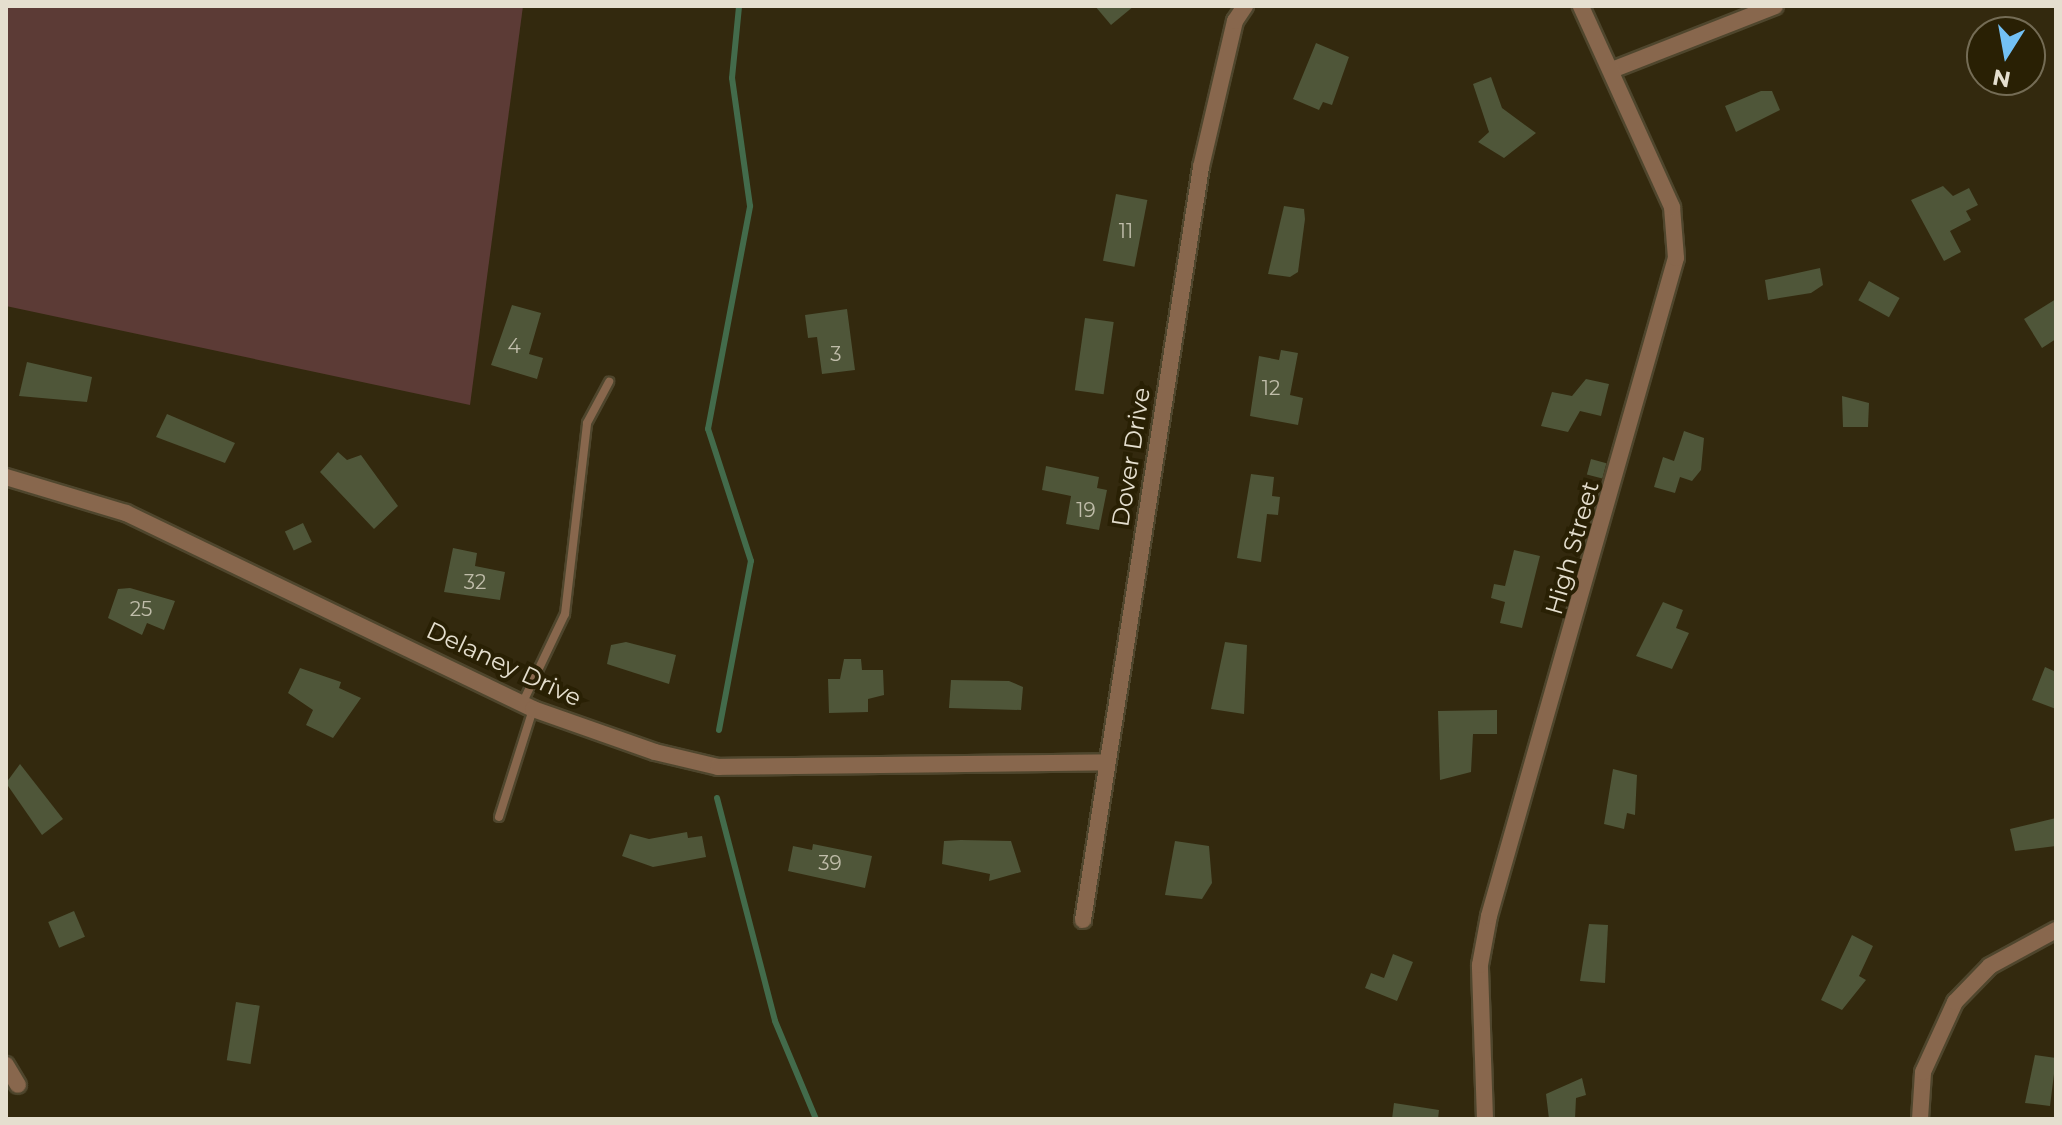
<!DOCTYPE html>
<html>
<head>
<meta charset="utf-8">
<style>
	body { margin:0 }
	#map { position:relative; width:2062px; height:1125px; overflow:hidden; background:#33290e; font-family:Montserrat,sans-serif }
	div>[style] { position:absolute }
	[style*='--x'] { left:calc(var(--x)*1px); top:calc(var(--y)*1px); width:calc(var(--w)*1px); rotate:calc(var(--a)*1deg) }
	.green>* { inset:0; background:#5c3b36 }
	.stream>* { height:6px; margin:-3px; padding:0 3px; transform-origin:3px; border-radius:3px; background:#436b4b }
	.building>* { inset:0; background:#4f5639; transform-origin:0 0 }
	.roads { filter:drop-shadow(2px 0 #4f462d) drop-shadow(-2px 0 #4f462d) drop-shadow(0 2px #4f462d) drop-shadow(0 -2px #4f462d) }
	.service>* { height:8px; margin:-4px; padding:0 4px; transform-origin:4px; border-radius:4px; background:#88674d }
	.minor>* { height:16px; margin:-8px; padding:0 8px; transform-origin:8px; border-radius:8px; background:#88674d }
	.tertiary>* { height:16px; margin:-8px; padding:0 8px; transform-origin:8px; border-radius:8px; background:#88674d }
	span { translate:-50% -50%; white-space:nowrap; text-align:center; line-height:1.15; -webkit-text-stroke:8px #292004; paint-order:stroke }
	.number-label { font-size:20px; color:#c0bdaa }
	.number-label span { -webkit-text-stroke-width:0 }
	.street-label { font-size:24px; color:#e5dfcf }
	.frame { position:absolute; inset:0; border:8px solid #e5dfcf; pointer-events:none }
	.north { position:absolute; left:1966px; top:16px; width:80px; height:80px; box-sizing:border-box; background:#292004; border:2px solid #746c55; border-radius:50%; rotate:191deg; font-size:22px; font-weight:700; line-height:32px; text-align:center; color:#e5dfcf }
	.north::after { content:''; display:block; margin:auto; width:28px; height:36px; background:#73c1f5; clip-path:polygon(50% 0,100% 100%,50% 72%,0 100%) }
</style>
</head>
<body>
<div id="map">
	<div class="green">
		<div style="clip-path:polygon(6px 6px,523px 6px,470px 405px,6px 306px)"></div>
	</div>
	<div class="stream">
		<div style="--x:719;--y:730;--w:172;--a:-79.3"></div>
		<div style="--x:751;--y:561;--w:139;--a:-108"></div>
		<div style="--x:708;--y:429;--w:227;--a:-79.3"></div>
		<div style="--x:750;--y:206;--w:129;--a:-98"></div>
		<div style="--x:732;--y:78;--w:72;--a:-84.4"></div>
		<div style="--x:717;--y:798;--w:230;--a:75.4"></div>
		<div style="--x:775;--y:1021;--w:106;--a:67.3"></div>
	</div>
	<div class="building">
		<div style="clip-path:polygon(1095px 6px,1134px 6px,1111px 25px)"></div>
		<div style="clip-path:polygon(1316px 43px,1349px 57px,1332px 105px,1323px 102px,1319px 110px,1293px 99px)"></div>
		<div style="clip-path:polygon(1491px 77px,1502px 108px,1536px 133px,1504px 158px,1478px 142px,1489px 132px,1473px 84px)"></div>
		<div style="clip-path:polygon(1761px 91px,1772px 91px,1780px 110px,1736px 132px,1725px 106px)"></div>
		<div style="clip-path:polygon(1943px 186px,1953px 196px,1969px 188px,1978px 205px,1966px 211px,1971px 220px,1950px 231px,1961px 252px,1944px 261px,1911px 200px)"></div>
		<div style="left:1116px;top:194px;width:32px;height:68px;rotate:11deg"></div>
		<div style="clip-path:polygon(1284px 206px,1304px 209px,1305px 219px,1298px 272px,1290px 277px,1268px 274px)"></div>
		<div style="clip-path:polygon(1820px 268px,1823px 285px,1811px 293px,1768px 300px,1765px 280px)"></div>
		<div style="left:1869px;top:281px;width:35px;height:22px;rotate:29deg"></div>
		<div style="clip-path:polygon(2056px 299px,2056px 339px,2042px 348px,2024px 319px)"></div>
		<div style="clip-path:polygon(512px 305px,541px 313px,529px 354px,543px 358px,537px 379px,491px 365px)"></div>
		<div style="clip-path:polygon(847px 309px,855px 370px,822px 374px,817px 337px,808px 338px,805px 315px)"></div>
		<div style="left:1085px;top:318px;width:29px;height:73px;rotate:8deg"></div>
		<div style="clip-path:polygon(1281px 350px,1298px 353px,1290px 395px,1303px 398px,1298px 425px,1250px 416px,1259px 356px,1279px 360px)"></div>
		<div style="clip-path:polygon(27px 362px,92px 377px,87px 402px,19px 396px)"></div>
		<div style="clip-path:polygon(1586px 379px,1609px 384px,1601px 416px,1580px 411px,1568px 432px,1541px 426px,1552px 392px,1572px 396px)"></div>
		<div style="clip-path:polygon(1842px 396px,1869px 403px,1868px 427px,1843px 427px)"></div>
		<div style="clip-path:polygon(167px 414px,235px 443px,225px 463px,156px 437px)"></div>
		<div style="clip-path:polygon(1684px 431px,1704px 438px,1701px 470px,1692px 481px,1680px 477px,1675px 493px,1654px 487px,1663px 457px,1674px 461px)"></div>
		<div style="clip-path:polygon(338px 452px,347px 460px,361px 455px,398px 506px,374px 529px,320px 472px)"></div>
		<div style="left:1591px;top:459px;width:16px;height:16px;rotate:15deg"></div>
		<div style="clip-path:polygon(1046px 466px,1099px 477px,1097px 488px,1107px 490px,1099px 530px,1066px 524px,1071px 496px,1042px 490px)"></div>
		<div style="clip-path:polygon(1251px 474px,1274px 477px,1272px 496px,1280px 497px,1278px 515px,1267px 514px,1261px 562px,1237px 558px)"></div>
		<div style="left:303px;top:523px;width:21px;height:20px;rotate:65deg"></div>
		<div style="clip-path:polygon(453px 548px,477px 553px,475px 566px,505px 572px,500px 600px,444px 592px)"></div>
		<div style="clip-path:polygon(1514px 550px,1540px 556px,1522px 628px,1500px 623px,1505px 602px,1491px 598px,1494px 584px,1505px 586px)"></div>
		<div style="clip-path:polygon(130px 588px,175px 601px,164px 630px,147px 623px,142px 635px,108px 618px,118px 589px)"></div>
		<div style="clip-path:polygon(1663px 602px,1683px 610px,1676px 628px,1689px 633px,1672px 669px,1636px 656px)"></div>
		<div style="clip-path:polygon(626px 642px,676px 655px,669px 684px,607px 664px,611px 645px)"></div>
		<div style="clip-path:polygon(1225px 642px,1247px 645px,1244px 714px,1211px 709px)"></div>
		<div style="clip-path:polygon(844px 659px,861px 659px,862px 670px,883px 670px,884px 695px,868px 699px,868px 712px,829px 713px,828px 679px,840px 679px)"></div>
		<div style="clip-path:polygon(2045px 667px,2056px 672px,2056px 709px,2032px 700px)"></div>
		<div style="clip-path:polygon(300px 668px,341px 682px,339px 688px,361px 698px,333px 738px,306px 725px,313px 710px,288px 693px)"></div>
		<div style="clip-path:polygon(951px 680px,1009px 681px,1023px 687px,1021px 710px,949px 708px)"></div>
		<div style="clip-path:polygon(1497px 710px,1497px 734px,1473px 734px,1471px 772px,1440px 780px,1438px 711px)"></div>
		<div style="clip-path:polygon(20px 764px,63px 819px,42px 835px,6px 783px)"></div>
		<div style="clip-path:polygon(1613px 769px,1637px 775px,1635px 815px,1627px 813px,1624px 829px,1604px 824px)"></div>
		<div style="clip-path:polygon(2056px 818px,2056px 846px,2015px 851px,2010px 829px)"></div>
		<div style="clip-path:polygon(687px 832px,688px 838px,702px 836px,706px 857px,653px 867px,622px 856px,630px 834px,649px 839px)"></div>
		<div style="clip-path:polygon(961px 840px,1011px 841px,1021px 872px,989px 881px,990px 874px,942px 864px,944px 841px)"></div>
		<div style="clip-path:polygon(1175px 841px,1209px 846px,1212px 883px,1202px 899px,1165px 895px)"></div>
		<div style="clip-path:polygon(813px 844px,872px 856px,865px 888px,788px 871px,793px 846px,812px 850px)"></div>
		<div style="left:74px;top:911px;width:28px;height:28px;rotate:67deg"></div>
		<div style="clip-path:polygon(1589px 924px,1608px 925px,1605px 983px,1580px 981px)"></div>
		<div style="clip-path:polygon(1852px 935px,1873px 946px,1859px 976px,1866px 980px,1842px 1010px,1821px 1000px)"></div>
		<div style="clip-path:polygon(1393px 954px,1413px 962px,1397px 1001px,1365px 988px,1371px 973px,1384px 978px)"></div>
		<div style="left:236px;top:1002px;width:24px;height:59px;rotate:9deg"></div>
		<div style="clip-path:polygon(2035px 1055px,2056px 1058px,2050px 1106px,2025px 1103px)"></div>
		<div style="clip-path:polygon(1582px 1078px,1586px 1095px,1576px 1098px,1575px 1119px,1549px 1119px,1546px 1094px)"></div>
		<div style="clip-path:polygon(1394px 1103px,1439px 1110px,1438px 1119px,1392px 1119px)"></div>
	</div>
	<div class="roads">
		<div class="service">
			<div style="--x:522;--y:704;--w:100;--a:-64.5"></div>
			<div style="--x:565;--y:614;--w:192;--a:-83.4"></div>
			<div style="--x:587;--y:423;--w:47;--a:-61.8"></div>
			<div style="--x:499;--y:817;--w:113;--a:-72.5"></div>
		</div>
		<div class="minor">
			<div style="--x:1612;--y:70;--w:175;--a:-21.4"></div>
			<div style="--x:6;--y:477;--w:125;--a:16.7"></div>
			<div style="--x:126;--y:513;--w:452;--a:25.7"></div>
			<div style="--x:533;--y:709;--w:129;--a:19.4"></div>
			<div style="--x:655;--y:752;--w:65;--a:13.4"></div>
			<div style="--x:718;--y:767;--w:389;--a:-0.7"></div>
			<div style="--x:1083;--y:920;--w:762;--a:-81.09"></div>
			<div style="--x:1201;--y:167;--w:150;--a:-76.9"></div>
			<div style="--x:1235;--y:21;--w:18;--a:-56"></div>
			<div style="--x:6;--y:1065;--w:23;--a:59"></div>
			<div style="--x:1920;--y:1119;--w:47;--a:-86.3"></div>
			<div style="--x:1923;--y:1072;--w:77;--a:-65.4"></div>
			<div style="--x:1955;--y:1002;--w:50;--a:-45.8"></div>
			<div style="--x:1990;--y:966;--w:75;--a:-28.6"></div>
		</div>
		<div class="tertiary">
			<div style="--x:1485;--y:1119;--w:154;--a:-91.9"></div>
			<div style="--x:1480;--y:965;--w:50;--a:-79.6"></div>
			<div style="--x:1489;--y:916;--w:684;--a:-74.14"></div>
			<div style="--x:1676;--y:258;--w:51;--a:-94.5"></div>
			<div style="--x:1672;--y:207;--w:221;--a:-114.4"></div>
		</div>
	</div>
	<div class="number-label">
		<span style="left:1126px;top:231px">11</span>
		<span style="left:514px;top:346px">4</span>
		<span style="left:836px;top:354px">3</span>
		<span style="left:1271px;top:388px">12</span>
		<span style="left:1086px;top:510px">19</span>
		<span style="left:475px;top:582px">32</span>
		<span style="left:141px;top:609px">25</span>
		<span style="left:830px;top:863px">39</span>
	</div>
	<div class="street-label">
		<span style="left:1131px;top:457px;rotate:-81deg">Dover Drive</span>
		<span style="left:1572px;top:548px;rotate:-74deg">High Street</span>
		<span style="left:504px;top:664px;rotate:25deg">Delaney Drive</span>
	</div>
	<div class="frame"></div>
	<div class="north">N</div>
</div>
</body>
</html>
